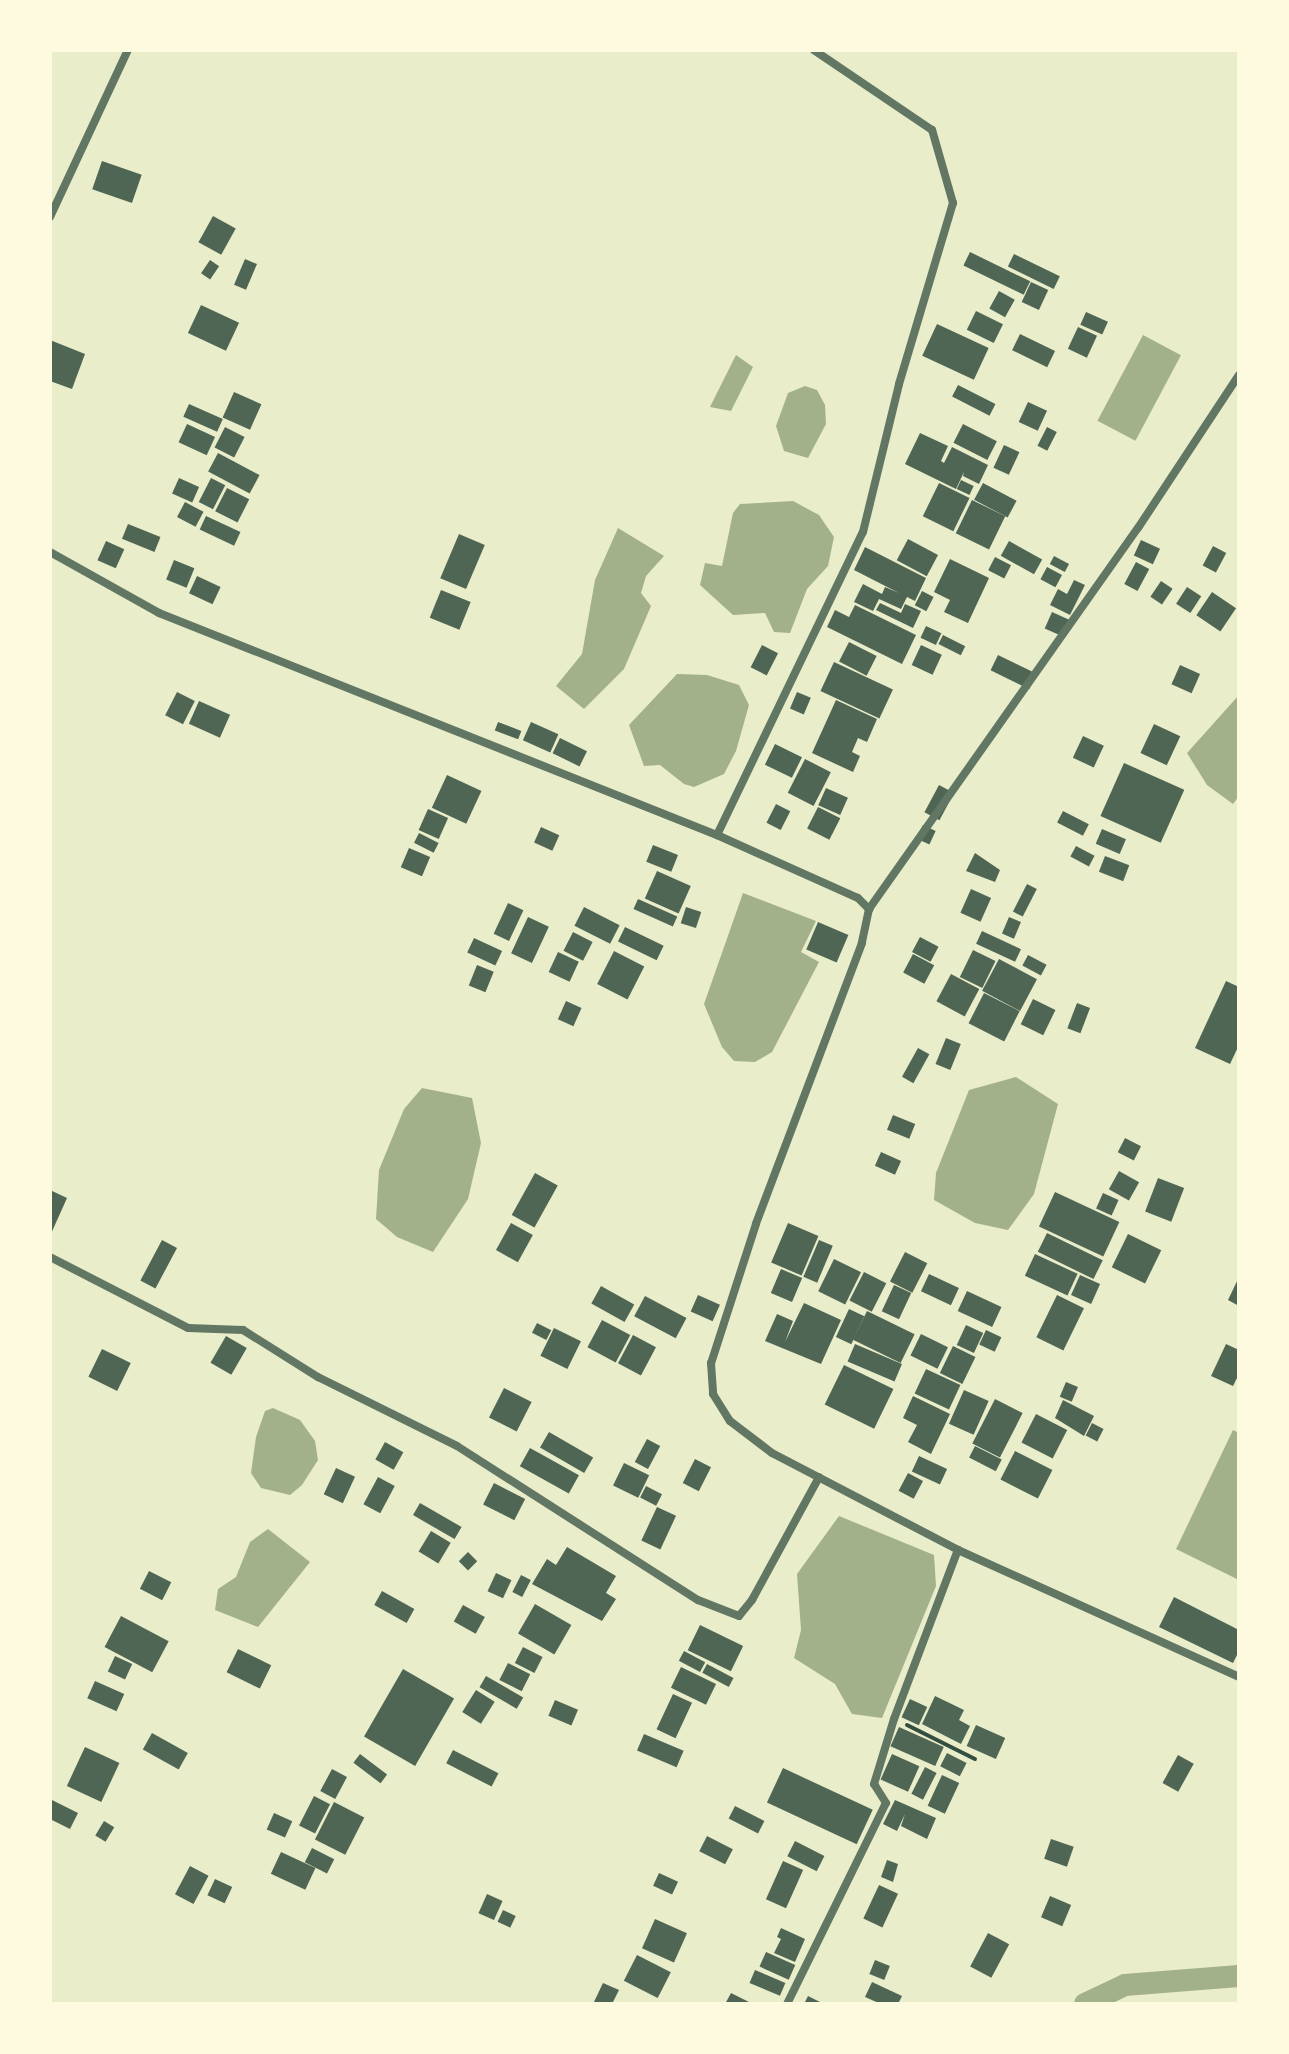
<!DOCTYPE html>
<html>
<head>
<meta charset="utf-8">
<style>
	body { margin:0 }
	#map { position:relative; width:1289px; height:2054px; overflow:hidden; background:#e9edc9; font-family:"Open Sans",sans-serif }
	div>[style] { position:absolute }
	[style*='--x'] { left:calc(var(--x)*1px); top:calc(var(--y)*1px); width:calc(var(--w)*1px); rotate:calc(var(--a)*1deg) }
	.water>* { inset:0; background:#a3b18a; transform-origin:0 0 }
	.canal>* { height:22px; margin:-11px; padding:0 11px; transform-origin:11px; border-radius:11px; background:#a3b18a }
	.building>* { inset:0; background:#4f6655; transform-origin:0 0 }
	.path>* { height:4px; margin:-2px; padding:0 2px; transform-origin:2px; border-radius:2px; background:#344e41 }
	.minor>* { height:8px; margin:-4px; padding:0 4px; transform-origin:4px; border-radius:4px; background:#617663 }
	span { translate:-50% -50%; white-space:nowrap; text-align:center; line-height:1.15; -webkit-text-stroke:6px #fefae0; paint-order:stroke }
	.frame { position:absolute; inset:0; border:52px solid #fefae0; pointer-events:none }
</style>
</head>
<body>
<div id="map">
	<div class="water">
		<div style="left:1143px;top:335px;width:43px;height:97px;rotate:28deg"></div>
		<div style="clip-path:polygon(736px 355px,753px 367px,731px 411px,710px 407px)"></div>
		<div style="clip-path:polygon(805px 386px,817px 390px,825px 405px,826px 424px,808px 458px,784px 451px,776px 426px,788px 393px)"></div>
		<div style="clip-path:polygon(793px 501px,819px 515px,834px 537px,828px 566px,807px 589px,790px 633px,774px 632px,765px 613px,733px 615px,700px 585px,705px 563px,722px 566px,733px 513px,740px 504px)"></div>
		<div style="clip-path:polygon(618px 528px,664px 556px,646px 576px,641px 593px,651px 606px,624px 669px,584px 709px,556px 686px,582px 654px,595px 580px)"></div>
		<div style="clip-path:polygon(677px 674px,707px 675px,739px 685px,749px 705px,736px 751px,724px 774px,694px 787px,684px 784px,660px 765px,644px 766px,629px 725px)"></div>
		<div style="clip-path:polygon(1239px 695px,1239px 796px,1233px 804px,1207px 785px,1187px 753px)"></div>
		<div style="clip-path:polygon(743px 893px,816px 921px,801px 952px,819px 962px,772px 1052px,755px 1062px,734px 1061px,722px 1047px,704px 1004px)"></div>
		<div style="clip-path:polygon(1016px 1077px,1058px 1104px,1034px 1194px,1008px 1230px,975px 1223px,934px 1200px,936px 1173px,969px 1090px)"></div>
		<div style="clip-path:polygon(422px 1088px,472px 1098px,481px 1143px,468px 1199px,433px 1252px,397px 1237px,376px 1219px,379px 1170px,404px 1109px)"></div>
		<div style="clip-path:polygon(273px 1408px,300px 1420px,315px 1441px,318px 1460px,302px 1485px,290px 1495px,261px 1488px,251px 1473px,256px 1437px,265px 1411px)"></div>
		<div style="clip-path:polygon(1233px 1430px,1239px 1433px,1239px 1580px,1176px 1549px)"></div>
		<div style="clip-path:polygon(839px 1516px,934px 1555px,936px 1586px,882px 1718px,852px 1714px,835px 1684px,794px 1658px,801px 1630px,797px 1574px)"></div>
		<div style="clip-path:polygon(268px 1529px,310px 1562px,258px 1627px,215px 1610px,218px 1589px,236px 1577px,250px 1542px)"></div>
	</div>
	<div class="canal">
		<div style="--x:1085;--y:2004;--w:44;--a:-25.4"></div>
		<div style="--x:1125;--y:1985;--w:114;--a:-4.5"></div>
	</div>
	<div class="building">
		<div style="left:102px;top:161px;width:42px;height:30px;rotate:19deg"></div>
		<div style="left:213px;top:216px;width:26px;height:30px;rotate:29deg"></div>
		<div style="left:970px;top:252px;width:67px;height:15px;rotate:26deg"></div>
		<div style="left:1014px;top:254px;width:51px;height:14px;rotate:26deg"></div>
		<div style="left:245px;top:259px;width:13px;height:28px;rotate:23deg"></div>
		<div style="left:210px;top:260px;width:11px;height:16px;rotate:34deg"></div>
		<div style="left:1031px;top:282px;width:19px;height:22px;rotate:25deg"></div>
		<div style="left:999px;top:291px;width:18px;height:20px;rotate:29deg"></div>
		<div style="left:201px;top:305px;width:42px;height:31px;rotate:25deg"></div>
		<div style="left:976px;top:311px;width:30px;height:21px;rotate:26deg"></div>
		<div style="left:1086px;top:312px;width:24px;height:14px;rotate:24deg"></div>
		<div style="left:937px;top:324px;width:57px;height:35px;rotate:25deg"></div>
		<div style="left:1078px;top:327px;width:21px;height:24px;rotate:25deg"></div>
		<div style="left:1020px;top:334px;width:39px;height:18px;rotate:26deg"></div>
		<div style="clip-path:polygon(50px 340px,85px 354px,72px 389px,50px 381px)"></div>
		<div style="left:958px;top:385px;width:42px;height:13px;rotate:27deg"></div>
		<div style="left:234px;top:392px;width:30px;height:28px;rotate:24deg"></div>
		<div style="left:1028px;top:402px;width:21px;height:22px;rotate:25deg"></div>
		<div style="left:189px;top:404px;width:37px;height:14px;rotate:24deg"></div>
		<div style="left:187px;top:424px;width:31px;height:20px;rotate:25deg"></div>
		<div style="left:963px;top:424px;width:38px;height:21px;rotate:27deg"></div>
		<div style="left:225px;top:427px;width:22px;height:23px;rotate:27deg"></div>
		<div style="left:1047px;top:427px;width:11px;height:21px;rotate:27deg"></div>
		<div style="clip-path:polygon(920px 433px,948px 446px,941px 461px,944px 463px,952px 447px,988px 465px,979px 484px,963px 476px,964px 472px,956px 489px,905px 464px)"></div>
		<div style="left:1004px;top:445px;width:17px;height:25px;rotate:25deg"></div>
		<div style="left:218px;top:453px;width:47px;height:21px;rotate:28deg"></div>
		<div style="left:179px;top:478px;width:22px;height:17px;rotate:24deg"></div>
		<div style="left:211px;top:478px;width:16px;height:27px;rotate:27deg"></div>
		<div style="left:961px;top:480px;width:14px;height:10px;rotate:25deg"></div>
		<div style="left:939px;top:483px;width:34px;height:37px;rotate:26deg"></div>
		<div style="left:983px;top:483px;width:38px;height:19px;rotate:28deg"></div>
		<div style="left:227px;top:488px;width:25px;height:26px;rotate:27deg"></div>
		<div style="left:972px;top:500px;width:37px;height:37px;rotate:26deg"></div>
		<div style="left:185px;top:502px;width:21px;height:17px;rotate:28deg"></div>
		<div style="left:206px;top:516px;width:38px;height:15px;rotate:25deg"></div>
		<div style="left:128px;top:524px;width:35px;height:16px;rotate:22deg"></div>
		<div style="left:459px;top:534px;width:28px;height:48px;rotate:23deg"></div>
		<div style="left:908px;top:539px;width:34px;height:24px;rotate:28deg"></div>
		<div style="left:1141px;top:540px;width:21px;height:17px;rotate:25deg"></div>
		<div style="left:106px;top:541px;width:20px;height:21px;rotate:24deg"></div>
		<div style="left:1009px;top:541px;width:38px;height:17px;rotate:29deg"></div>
		<div style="left:1213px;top:546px;width:15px;height:22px;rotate:28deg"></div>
		<div style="clip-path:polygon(865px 547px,926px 578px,915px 601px,907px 597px,901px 609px,879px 599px,873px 611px,854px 602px,863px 584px,882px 594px,885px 587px,899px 593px,854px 570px)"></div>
		<div style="left:1054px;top:556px;width:17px;height:9px;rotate:28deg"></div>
		<div style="left:995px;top:557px;width:18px;height:15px;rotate:27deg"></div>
		<div style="clip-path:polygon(950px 559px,989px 578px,968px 623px,944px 612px,950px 600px,934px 592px)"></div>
		<div style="left:174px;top:560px;width:22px;height:21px;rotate:22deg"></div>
		<div style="left:1136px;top:562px;width:15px;height:25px;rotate:28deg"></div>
		<div style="left:1047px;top:567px;width:17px;height:14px;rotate:28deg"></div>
		<div style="left:197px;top:576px;width:26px;height:19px;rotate:25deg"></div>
		<div style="clip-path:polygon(1074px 580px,1085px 585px,1070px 615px,1050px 605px,1058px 589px,1067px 594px)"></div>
		<div style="left:1161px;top:581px;width:14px;height:19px;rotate:34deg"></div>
		<div style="left:1187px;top:587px;width:17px;height:20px;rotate:33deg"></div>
		<div style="left:441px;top:590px;width:32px;height:30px;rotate:22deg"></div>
		<div style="left:922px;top:591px;width:13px;height:16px;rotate:27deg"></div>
		<div style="left:1212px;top:592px;width:29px;height:28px;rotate:34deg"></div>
		<div style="clip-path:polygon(880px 603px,901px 613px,905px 604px,921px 611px,913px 628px,876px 610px)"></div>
		<div style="clip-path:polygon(855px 605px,916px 635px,902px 664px,827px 627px,835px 610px,849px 617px)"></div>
		<div style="left:1052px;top:612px;width:20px;height:18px;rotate:24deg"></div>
		<div style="left:926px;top:626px;width:17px;height:13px;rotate:25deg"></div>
		<div style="left:943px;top:635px;width:25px;height:10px;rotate:27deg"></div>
		<div style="left:849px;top:642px;width:31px;height:22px;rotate:27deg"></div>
		<div style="left:762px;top:645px;width:18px;height:25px;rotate:27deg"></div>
		<div style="left:921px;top:645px;width:23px;height:22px;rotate:25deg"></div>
		<div style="left:998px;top:655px;width:43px;height:17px;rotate:26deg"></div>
		<div style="left:834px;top:662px;width:65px;height:32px;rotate:25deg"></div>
		<div style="left:1180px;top:665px;width:22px;height:21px;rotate:24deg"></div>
		<div style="left:177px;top:692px;width:20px;height:26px;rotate:27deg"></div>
		<div style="left:797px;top:692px;width:15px;height:18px;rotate:23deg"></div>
		<div style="clip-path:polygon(836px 700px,877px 719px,867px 742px,858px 738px,852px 752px,860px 756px,853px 772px,812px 753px)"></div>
		<div style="left:199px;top:701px;width:34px;height:25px;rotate:24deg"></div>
		<div style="left:498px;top:722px;width:25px;height:9px;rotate:21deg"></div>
		<div style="left:531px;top:722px;width:30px;height:20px;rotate:24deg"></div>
		<div style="left:1154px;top:724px;width:29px;height:32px;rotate:25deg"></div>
		<div style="left:1083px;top:736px;width:23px;height:24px;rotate:25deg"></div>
		<div style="left:560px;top:738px;width:30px;height:17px;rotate:26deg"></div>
		<div style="left:775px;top:744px;width:30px;height:23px;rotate:26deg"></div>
		<div style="left:805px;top:759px;width:29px;height:38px;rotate:27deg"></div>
		<div style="left:1124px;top:763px;width:66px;height:58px;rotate:24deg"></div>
		<div style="left:447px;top:775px;width:38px;height:36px;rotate:25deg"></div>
		<div style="left:939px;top:785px;width:17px;height:31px;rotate:28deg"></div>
		<div style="left:826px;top:788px;width:24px;height:19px;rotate:24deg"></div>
		<div style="left:776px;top:804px;width:16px;height:21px;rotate:27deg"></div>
		<div style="left:818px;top:807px;width:25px;height:24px;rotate:27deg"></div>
		<div style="left:428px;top:809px;width:22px;height:23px;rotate:24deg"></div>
		<div style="left:1063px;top:811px;width:29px;height:13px;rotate:27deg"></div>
		<div style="left:923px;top:825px;width:14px;height:15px;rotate:25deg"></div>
		<div style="left:541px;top:827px;width:20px;height:17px;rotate:24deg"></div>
		<div style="left:1102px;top:829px;width:26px;height:16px;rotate:23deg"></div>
		<div style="left:419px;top:833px;width:22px;height:11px;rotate:27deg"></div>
		<div style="left:653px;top:845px;width:27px;height:18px;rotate:22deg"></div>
		<div style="left:1076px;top:846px;width:21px;height:12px;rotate:28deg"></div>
		<div style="left:409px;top:848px;width:23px;height:21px;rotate:23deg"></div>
		<div style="clip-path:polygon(975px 853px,1000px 870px,995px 882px,966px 871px)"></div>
		<div style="left:1105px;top:856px;width:26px;height:17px;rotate:21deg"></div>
		<div style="left:657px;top:871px;width:37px;height:30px;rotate:24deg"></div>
		<div style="left:1027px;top:884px;width:11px;height:31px;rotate:27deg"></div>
		<div style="left:971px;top:889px;width:22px;height:26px;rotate:24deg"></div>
		<div style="left:638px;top:899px;width:43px;height:11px;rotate:24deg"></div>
		<div style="left:508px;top:903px;width:17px;height:34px;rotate:25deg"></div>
		<div style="left:584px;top:907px;width:40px;height:21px;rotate:27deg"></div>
		<div style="left:686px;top:907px;width:16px;height:17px;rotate:18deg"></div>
		<div style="left:528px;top:917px;width:23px;height:40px;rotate:25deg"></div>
		<div style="left:1009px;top:917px;width:13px;height:18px;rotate:23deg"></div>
		<div style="left:818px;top:922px;width:33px;height:30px;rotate:23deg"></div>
		<div style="left:625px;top:927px;width:43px;height:16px;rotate:26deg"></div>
		<div style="left:982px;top:931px;width:43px;height:14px;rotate:25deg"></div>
		<div style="left:573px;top:932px;width:22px;height:21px;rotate:27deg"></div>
		<div style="left:920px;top:937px;width:21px;height:17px;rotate:28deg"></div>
		<div style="left:474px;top:938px;width:31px;height:16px;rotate:25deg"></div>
		<div style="left:973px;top:950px;width:25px;height:30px;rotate:26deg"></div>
		<div style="left:614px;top:951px;width:34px;height:37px;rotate:27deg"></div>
		<div style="left:558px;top:952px;width:23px;height:22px;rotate:25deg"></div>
		<div style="left:913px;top:954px;width:24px;height:21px;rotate:28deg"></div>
		<div style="left:1028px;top:955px;width:21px;height:12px;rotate:28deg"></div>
		<div style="left:999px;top:959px;width:43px;height:36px;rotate:28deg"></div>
		<div style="left:477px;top:965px;width:18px;height:22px;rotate:22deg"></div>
		<div style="left:951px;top:974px;width:32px;height:31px;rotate:28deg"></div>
		<div style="clip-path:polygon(1226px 981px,1239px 987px,1239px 1045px,1230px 1064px,1195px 1048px)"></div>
		<div style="left:984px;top:993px;width:40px;height:34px;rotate:27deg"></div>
		<div style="left:1033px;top:999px;width:25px;height:28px;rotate:26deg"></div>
		<div style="left:566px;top:1001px;width:17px;height:20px;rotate:24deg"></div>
		<div style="left:1077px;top:1003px;width:14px;height:27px;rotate:21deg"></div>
		<div style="left:946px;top:1038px;width:16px;height:28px;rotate:22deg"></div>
		<div style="left:918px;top:1048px;width:13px;height:33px;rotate:29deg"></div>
		<div style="left:893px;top:1115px;width:24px;height:16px;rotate:22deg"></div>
		<div style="left:1125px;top:1138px;width:18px;height:16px;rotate:27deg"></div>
		<div style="left:881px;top:1152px;width:22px;height:15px;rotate:24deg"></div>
		<div style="left:1119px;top:1171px;width:23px;height:21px;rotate:29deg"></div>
		<div style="left:535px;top:1173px;width:26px;height:48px;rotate:29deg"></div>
		<div style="left:1158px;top:1178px;width:28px;height:36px;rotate:21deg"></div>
		<div style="clip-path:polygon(50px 1190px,67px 1198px,50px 1236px)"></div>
		<div style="left:1055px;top:1192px;width:71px;height:38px;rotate:25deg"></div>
		<div style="left:1103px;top:1193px;width:17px;height:17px;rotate:24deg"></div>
		<div style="left:511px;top:1223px;width:25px;height:31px;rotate:29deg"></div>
		<div style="left:788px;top:1223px;width:33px;height:43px;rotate:23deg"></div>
		<div style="left:1047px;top:1233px;width:62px;height:21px;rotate:26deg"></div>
		<div style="left:1128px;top:1234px;width:37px;height:37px;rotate:26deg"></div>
		<div style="left:162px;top:1240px;width:17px;height:46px;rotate:28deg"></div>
		<div style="left:819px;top:1240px;width:15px;height:40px;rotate:23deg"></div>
		<div style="left:905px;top:1252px;width:25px;height:33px;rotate:27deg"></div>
		<div style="left:1035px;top:1254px;width:47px;height:24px;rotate:25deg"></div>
		<div style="left:834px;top:1259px;width:30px;height:36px;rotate:26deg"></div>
		<div style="left:781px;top:1269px;width:23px;height:26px;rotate:23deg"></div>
		<div style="left:864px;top:1272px;width:25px;height:32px;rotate:27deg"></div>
		<div style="left:929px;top:1274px;width:33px;height:19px;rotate:25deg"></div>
		<div style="left:1080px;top:1275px;width:22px;height:22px;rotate:24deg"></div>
		<div style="clip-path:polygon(1239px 1277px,1239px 1306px,1228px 1300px)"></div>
		<div style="left:894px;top:1285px;width:19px;height:29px;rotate:25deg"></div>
		<div style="left:601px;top:1286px;width:38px;height:20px;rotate:29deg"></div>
		<div style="left:967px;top:1291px;width:38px;height:22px;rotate:25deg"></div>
		<div style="left:698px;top:1295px;width:24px;height:18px;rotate:24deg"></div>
		<div style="left:1057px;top:1295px;width:30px;height:47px;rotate:26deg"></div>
		<div style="left:645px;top:1296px;width:47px;height:23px;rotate:28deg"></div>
		<div style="clip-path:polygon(804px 1303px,841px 1320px,821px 1364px,765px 1341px,777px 1314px,793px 1321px,785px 1342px)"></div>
		<div style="left:849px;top:1309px;width:17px;height:31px;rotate:25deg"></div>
		<div style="left:867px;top:1311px;width:53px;height:32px;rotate:26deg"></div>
		<div style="left:602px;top:1320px;width:32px;height:31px;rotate:28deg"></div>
		<div style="left:537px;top:1323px;width:16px;height:11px;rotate:27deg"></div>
		<div style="left:966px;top:1325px;width:19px;height:22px;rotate:25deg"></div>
		<div style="left:554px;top:1328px;width:30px;height:31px;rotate:26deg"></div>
		<div style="left:986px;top:1330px;width:17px;height:16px;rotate:25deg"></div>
		<div style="left:921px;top:1334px;width:30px;height:24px;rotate:26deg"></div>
		<div style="left:633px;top:1335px;width:26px;height:32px;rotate:28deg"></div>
		<div style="left:226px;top:1336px;width:24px;height:31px;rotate:30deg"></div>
		<div style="left:855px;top:1344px;width:51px;height:19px;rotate:23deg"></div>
		<div style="clip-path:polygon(1226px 1344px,1239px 1350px,1239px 1374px,1233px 1386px,1211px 1376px)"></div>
		<div style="left:953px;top:1346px;width:25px;height:30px;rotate:26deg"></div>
		<div style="left:102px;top:1349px;width:32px;height:31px;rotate:26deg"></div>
		<div style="left:844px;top:1365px;width:55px;height:44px;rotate:26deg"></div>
		<div style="left:926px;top:1369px;width:38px;height:27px;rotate:25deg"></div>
		<div style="left:1066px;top:1382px;width:13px;height:16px;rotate:23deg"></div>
		<div style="left:504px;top:1388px;width:31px;height:33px;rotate:27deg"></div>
		<div style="left:964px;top:1390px;width:27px;height:37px;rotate:24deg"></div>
		<div style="clip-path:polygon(913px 1396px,950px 1414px,931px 1454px,908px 1442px,917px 1425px,903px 1418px)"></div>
		<div style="left:995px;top:1399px;width:31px;height:50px;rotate:27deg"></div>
		<div style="clip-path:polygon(1063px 1400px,1094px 1416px,1084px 1436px,1055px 1418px)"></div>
		<div style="left:1036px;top:1414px;width:35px;height:32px;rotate:27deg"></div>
		<div style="left:1092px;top:1423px;width:13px;height:14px;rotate:27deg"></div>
		<div style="left:549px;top:1432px;width:51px;height:18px;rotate:30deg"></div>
		<div style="left:647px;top:1439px;width:15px;height:26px;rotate:28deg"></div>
		<div style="left:385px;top:1442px;width:21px;height:20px;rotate:29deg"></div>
		<div style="left:975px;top:1446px;width:30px;height:13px;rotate:27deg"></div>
		<div style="left:530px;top:1448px;width:56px;height:21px;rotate:29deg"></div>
		<div style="left:1015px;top:1451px;width:42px;height:32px;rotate:27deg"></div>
		<div style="left:919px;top:1456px;width:31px;height:17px;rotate:25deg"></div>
		<div style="left:695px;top:1459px;width:18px;height:27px;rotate:27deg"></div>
		<div style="left:624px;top:1463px;width:28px;height:25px;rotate:26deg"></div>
		<div style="left:336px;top:1468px;width:21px;height:29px;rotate:25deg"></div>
		<div style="left:908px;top:1473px;width:17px;height:20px;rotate:28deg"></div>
		<div style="left:378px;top:1477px;width:19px;height:31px;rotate:28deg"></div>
		<div style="left:494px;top:1483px;width:35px;height:24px;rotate:27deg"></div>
		<div style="left:646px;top:1486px;width:18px;height:13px;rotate:27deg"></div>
		<div style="left:420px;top:1503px;width:48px;height:14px;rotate:30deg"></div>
		<div style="left:657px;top:1507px;width:21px;height:37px;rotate:25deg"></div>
		<div style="left:431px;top:1531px;width:23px;height:24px;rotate:31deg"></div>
		<div style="clip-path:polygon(567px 1547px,616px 1576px,606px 1593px,616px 1599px,602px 1621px,532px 1584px,547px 1559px,556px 1565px)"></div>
		<div style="left:468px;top:1552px;width:13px;height:13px;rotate:45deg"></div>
		<div style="left:149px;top:1571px;width:25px;height:20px;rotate:27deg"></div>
		<div style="left:496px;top:1573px;width:17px;height:20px;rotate:25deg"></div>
		<div style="left:521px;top:1575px;width:11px;height:19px;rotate:27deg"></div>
		<div style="left:382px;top:1591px;width:37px;height:16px;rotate:29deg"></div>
		<div style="clip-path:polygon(1174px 1597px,1239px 1630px,1239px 1651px,1233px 1663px,1159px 1627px)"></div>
		<div style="left:535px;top:1604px;width:42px;height:34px;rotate:30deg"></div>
		<div style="left:463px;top:1605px;width:25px;height:19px;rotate:29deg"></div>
		<div style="left:121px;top:1616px;width:54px;height:35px;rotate:28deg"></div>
		<div style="left:700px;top:1625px;width:48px;height:28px;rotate:26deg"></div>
		<div style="left:523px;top:1647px;width:22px;height:18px;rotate:27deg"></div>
		<div style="left:238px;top:1649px;width:37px;height:26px;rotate:26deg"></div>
		<div style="left:684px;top:1651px;width:24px;height:11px;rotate:28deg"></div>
		<div style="left:115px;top:1656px;width:19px;height:17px;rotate:25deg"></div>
		<div style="left:508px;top:1663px;width:25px;height:19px;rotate:27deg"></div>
		<div style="left:707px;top:1664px;width:30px;height:10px;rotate:28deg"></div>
		<div style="left:681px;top:1667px;width:39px;height:23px;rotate:26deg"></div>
		<div style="left:403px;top:1669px;width:59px;height:78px;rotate:30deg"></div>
		<div style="left:486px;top:1676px;width:43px;height:13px;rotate:30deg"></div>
		<div style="left:95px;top:1681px;width:32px;height:19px;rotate:24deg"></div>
		<div style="left:476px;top:1690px;width:22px;height:26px;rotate:32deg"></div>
		<div style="left:673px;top:1694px;width:21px;height:39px;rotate:25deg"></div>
		<div style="clip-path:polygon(935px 1696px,964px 1710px,959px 1720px,970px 1726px,961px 1744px,922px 1724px)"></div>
		<div style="left:910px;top:1699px;width:19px;height:20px;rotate:25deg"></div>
		<div style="left:555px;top:1700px;width:25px;height:17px;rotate:23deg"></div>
		<div style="left:976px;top:1725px;width:32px;height:23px;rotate:24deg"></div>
		<div style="left:899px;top:1727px;width:49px;height:21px;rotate:24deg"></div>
		<div style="left:152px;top:1733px;width:41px;height:19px;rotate:29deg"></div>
		<div style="left:644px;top:1734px;width:43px;height:18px;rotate:23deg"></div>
		<div style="left:85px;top:1747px;width:38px;height:43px;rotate:25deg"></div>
		<div style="left:453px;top:1750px;width:51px;height:15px;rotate:27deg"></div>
		<div style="left:947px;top:1753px;width:22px;height:15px;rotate:27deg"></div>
		<div style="left:360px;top:1754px;width:34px;height:11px;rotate:37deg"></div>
		<div style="left:892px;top:1754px;width:30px;height:28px;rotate:24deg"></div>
		<div style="left:1178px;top:1755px;width:18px;height:32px;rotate:29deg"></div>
		<div style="left:925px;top:1767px;width:13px;height:30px;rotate:27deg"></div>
		<div style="left:783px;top:1768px;width:99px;height:38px;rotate:25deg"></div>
		<div style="left:332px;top:1769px;width:17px;height:25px;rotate:28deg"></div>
		<div style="left:942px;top:1775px;width:19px;height:34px;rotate:25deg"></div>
		<div style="left:314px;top:1796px;width:18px;height:33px;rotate:27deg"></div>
		<div style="clip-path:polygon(50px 1799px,78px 1813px,70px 1829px,50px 1819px)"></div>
		<div style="clip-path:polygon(895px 1800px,936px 1818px,927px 1839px,901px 1826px,905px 1814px,897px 1831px,883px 1824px)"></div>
		<div style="left:334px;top:1802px;width:34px;height:42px;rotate:27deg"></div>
		<div style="left:735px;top:1806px;width:33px;height:14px;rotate:27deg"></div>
		<div style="left:274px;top:1813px;width:20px;height:18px;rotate:24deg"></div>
		<div style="left:104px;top:1821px;width:12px;height:17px;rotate:31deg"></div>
		<div style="left:707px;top:1836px;width:29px;height:17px;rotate:27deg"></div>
		<div style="left:1051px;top:1839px;width:24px;height:21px;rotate:19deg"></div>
		<div style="left:795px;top:1841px;width:33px;height:17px;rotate:27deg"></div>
		<div style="left:312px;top:1848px;width:25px;height:16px;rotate:27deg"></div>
		<div style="left:281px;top:1852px;width:38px;height:24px;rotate:25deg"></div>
		<div style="clip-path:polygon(887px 1860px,898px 1864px,893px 1882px,881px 1877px)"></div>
		<div style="left:783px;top:1861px;width:22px;height:42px;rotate:24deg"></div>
		<div style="left:190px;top:1866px;width:21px;height:32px;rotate:28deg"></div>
		<div style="left:659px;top:1873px;width:21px;height:14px;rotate:25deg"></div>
		<div style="left:215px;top:1879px;width:19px;height:18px;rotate:25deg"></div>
		<div style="left:879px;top:1885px;width:21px;height:37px;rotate:25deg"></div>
		<div style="left:487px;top:1894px;width:17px;height:21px;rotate:24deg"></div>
		<div style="left:1050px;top:1896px;width:23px;height:23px;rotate:23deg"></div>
		<div style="left:503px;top:1910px;width:14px;height:13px;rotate:25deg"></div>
		<div style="left:655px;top:1919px;width:35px;height:32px;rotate:24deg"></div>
		<div style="clip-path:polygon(781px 1928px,805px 1939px,795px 1962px,774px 1953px,781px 1939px,777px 1937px)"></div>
		<div style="left:988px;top:1933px;width:24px;height:38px;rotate:28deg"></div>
		<div style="left:766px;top:1952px;width:32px;height:16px;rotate:24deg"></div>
		<div style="left:637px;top:1955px;width:38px;height:29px;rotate:27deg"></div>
		<div style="left:875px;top:1960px;width:16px;height:15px;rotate:22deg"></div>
		<div style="left:755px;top:1970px;width:33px;height:14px;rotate:23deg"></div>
		<div style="clip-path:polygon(872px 1982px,902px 1996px,898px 2004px,881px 2004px,865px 1997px)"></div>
		<div style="clip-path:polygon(603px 1983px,619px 1990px,612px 2004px,593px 2004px)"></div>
		<div style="clip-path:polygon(731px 1993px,753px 2004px,725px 2004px)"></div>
		<div style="clip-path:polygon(808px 1996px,824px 2004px,804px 2004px)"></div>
	</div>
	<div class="path">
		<div style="--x:907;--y:1725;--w:76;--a:26.6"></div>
	</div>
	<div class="minor">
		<div style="--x:50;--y:217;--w:184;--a:-65"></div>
		<div style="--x:50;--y:552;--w:125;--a:29.2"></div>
		<div style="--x:159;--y:613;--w:601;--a:21.7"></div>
		<div style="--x:717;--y:835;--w:154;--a:24.1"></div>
		<div style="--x:858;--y:898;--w:16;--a:45"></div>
		<div style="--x:869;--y:909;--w:35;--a:102"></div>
		<div style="--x:862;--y:943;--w:300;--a:110.7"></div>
		<div style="--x:756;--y:1224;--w:146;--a:107.9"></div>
		<div style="--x:711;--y:1363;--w:31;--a:86"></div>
		<div style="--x:713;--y:1394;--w:32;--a:58"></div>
		<div style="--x:730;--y:1421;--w:53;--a:37.3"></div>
		<div style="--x:772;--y:1453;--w:210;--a:27.5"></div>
		<div style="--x:958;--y:1550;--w:308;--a:24.3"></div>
		<div style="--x:717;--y:835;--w:336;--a:-64.3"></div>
		<div style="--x:863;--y:532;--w:152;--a:-76.3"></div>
		<div style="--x:899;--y:384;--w:189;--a:-73.4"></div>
		<div style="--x:953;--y:203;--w:76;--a:-106"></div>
		<div style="--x:932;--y:130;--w:143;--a:-145.9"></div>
		<div style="--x:869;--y:909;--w:466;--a:-54.8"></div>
		<div style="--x:1138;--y:528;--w:183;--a:-56.6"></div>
		<div style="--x:50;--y:1257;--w:155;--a:27.2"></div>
		<div style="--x:188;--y:1328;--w:55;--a:2.1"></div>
		<div style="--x:243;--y:1330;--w:89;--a:32.1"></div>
		<div style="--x:318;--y:1377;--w:155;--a:26.4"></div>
		<div style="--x:457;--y:1446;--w:286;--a:32.6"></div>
		<div style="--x:698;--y:1600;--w:44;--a:21.3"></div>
		<div style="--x:739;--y:1616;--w:21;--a:-51"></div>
		<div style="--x:752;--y:1600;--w:140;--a:-61.4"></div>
		<div style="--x:787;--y:2004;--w:224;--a:-63.8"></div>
		<div style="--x:886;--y:1803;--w:22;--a:-122"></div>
		<div style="--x:874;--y:1784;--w:68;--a:-72.9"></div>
		<div style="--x:894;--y:1719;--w:181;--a:-69.3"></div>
	</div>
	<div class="frame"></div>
</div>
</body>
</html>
